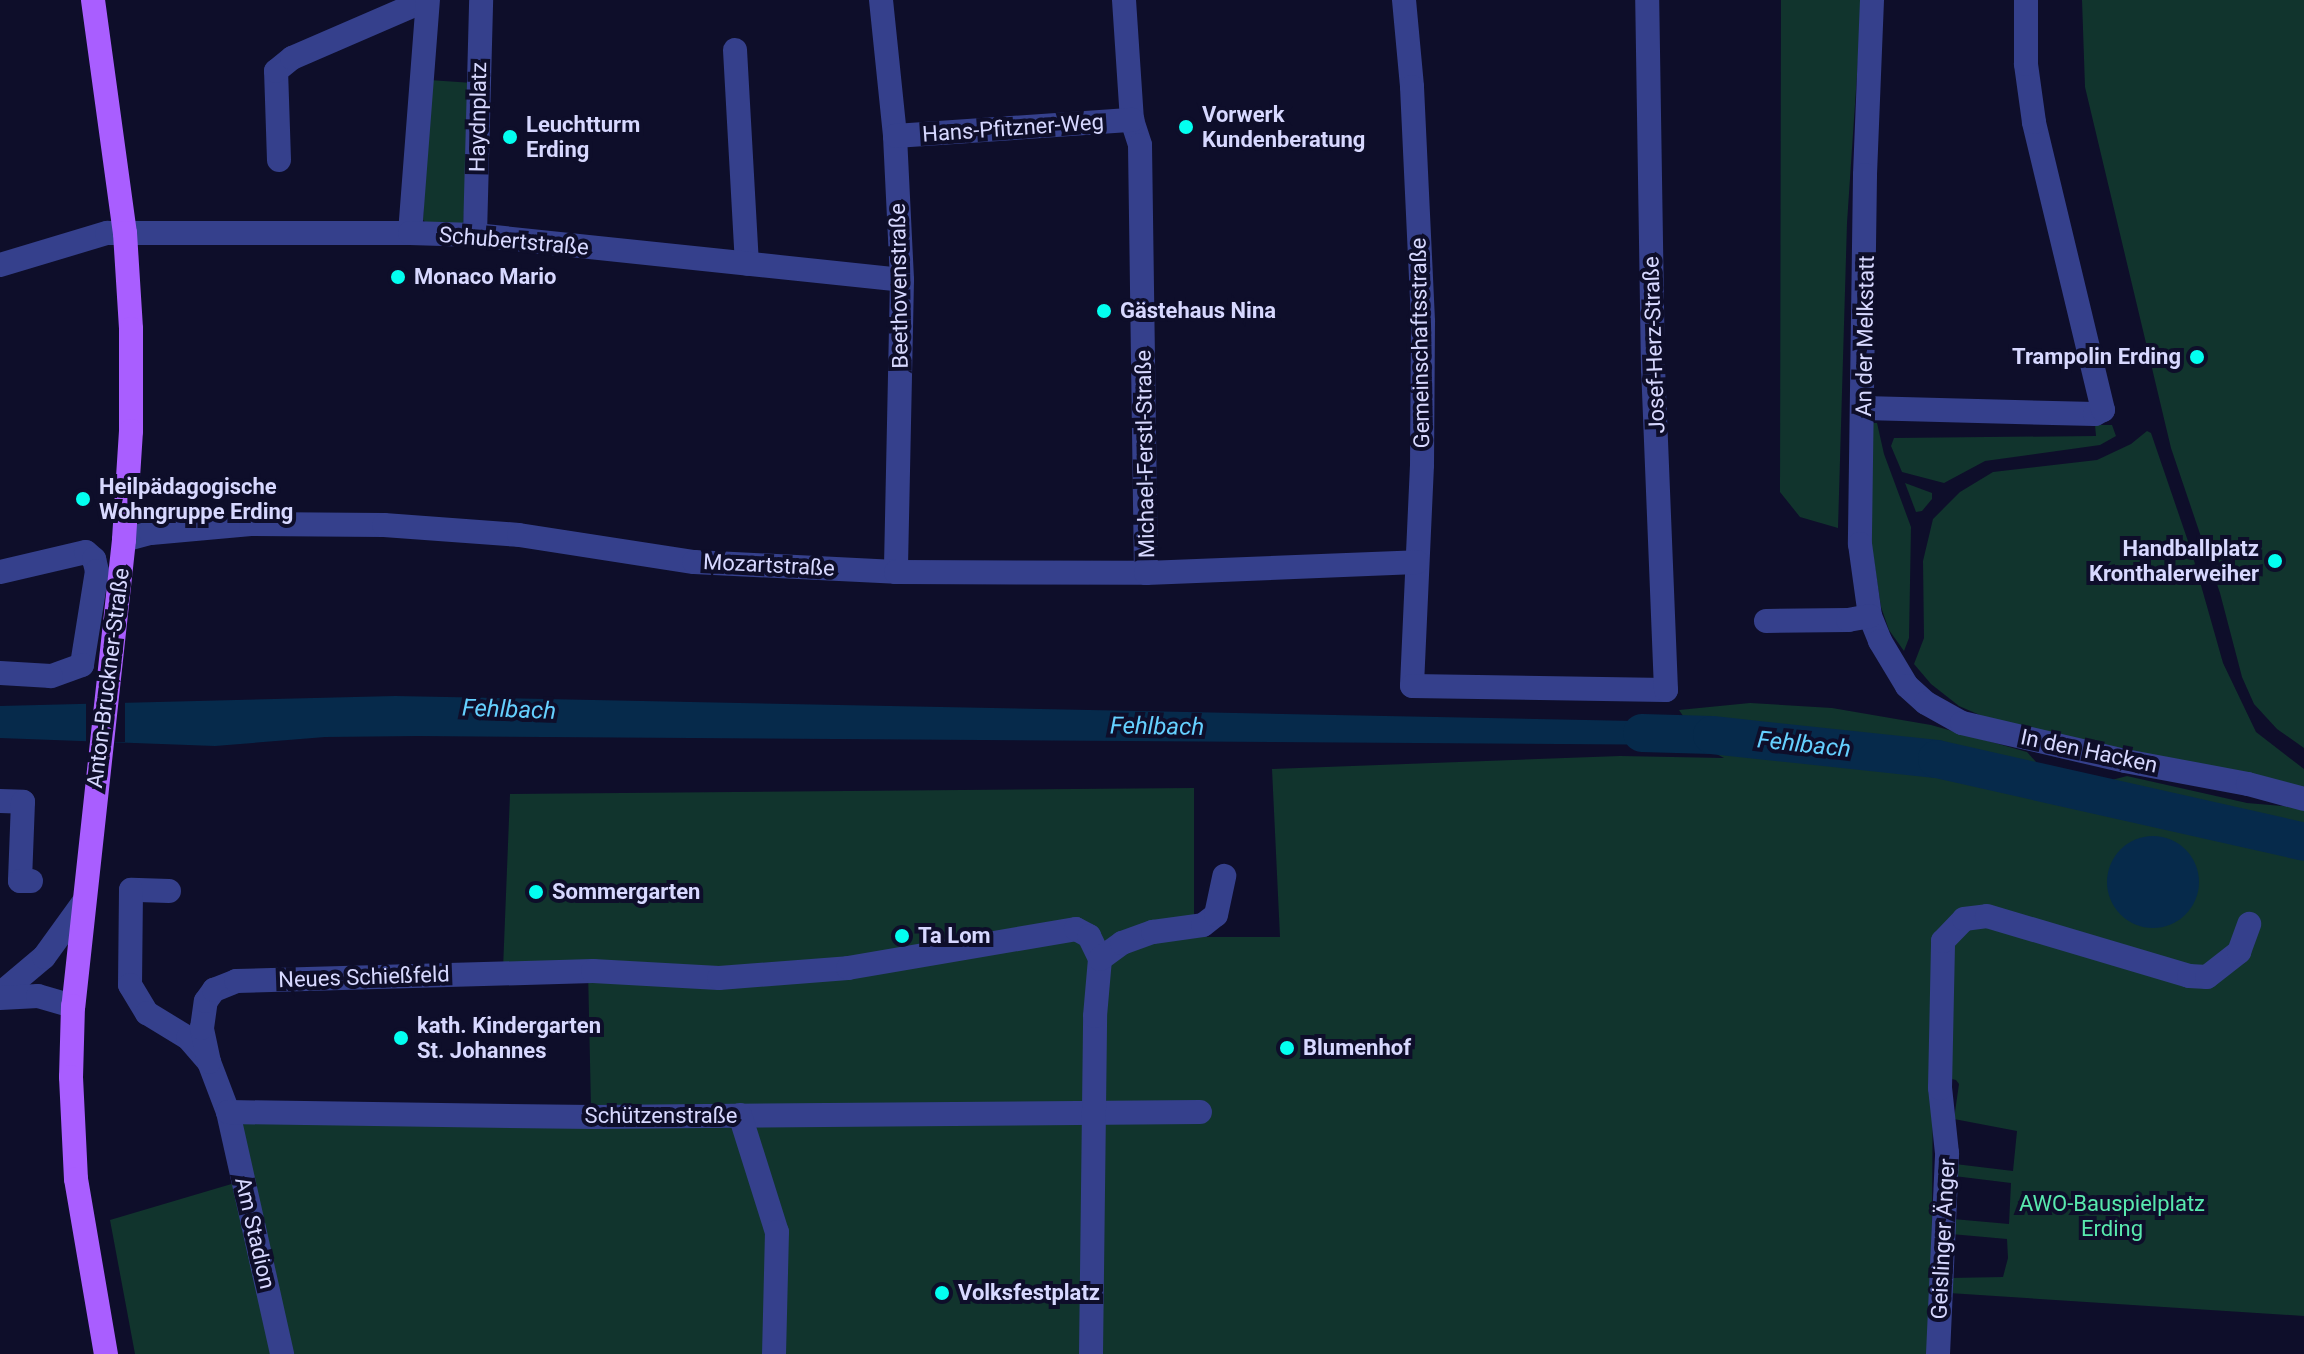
<!DOCTYPE html>
<html>
<head>
<meta charset="utf-8">
<style>
	body { margin:0 }
	#map { position:relative; width:2304px; height:1354px; overflow:hidden; background:#0e0e2a; font-family:Roboto,sans-serif }
	div>[style] { position:absolute }
	[style*='--x'] { left:calc(var(--x)*1px); top:calc(var(--y)*1px); width:calc(var(--w)*1px); rotate:calc(var(--a)*1deg) }
	.green>* { inset:0; background:#11342d }
	.water>* { inset:0; background:#062a4b }
	.round { border-radius:50% }
	.pier>* { inset:0; background:#0e0e2a; transform-origin:0 0 }
	.river>* { height:38px; margin:-19px; padding:0 19px; transform-origin:19px; border-radius:19px; background:#062a4b }
	.minor>* { height:24px; margin:-12px; padding:0 12px; transform-origin:12px; border-radius:12px; background:#35408c }
	.major>* { height:24px; margin:-12px; padding:0 12px; transform-origin:12px; border-radius:12px; background:#a95eff }
	.dots>* { width:22px; height:22px; translate:-50% -50%; box-sizing:border-box; border:4px solid #0e0e2a; border-radius:50% }
	span { translate:-50% -50%; white-space:nowrap; text-align:center; line-height:1.15; -webkit-text-stroke:8px #0e0e2a; paint-order:stroke }
	.poi-label { font-size:22px; color:#d7d8ff; font-weight:700 }
	.left { translate:0 -50%; text-align:left }
	.right { translate:-100% -50%; text-align:right }
	.street-label { font-size:22px; color:#d7d8ff }
	.park-label { font-size:22px; color:#58e9ae }
	.water-label { font-size:24px; color:#65d0ff; font-style:italic }
</style>
</head>
<body>
<div id="map">
	<div class="green">
		<div style="clip-path:polygon(1781px 0,1862px 0,1847px 223px,1838px 528px,1800px 517px,1780px 492px)"></div>
		<div style="clip-path:polygon(2082px 0,2304px 0,2304px 748px,2277px 729px,2254px 704px,2242px 677px,2220px 593px,2171px 448px,2085px 87px)"></div>
		<div style="clip-path:polygon(429px 80px,473px 83px,463px 227px,429px 225px,423px 220px)"></div>
		<div style="clip-path:polygon(1870px 423px,1877px 423px,1884px 454px,1911px 527px,1909px 638px,1904px 651px,1889px 630px,1881px 607px,1871px 541px)"></div>
		<div style="clip-path:polygon(2095px 425px,2112px 425px,2116px 436px,2100px 445px,1985px 461px,1944px 483px,1902px 472px,1891px 446px,1894px 438px,2096px 436px)"></div>
		<div style="clip-path:polygon(2147px 431px,2151px 433px,2191px 550px,2223px 663px,2256px 732px,2304px 769px,2304px 792px,2128px 754px,1982px 716px,1959px 706px,1931px 684px,1914px 664px,1924px 638px,1923px 561px,1933px 519px,1960px 492px,1993px 472px,2097px 460px,2131px 444px)"></div>
		<div style="clip-path:polygon(1905px 483px,1932px 493px,1932px 499px,1922px 511px,1916px 512px)"></div>
		<div style="clip-path:polygon(1750px 703px,1832px 708px,1931px 725px,2027px 752px,2046px 773px,2096px 784px,2127px 776px,2247px 803px,2304px 808px,2304px 1316px,1949px 1293px,1950px 1278px,2003px 1277px,2008px 1258px,2007px 1239px,1951px 1234px,1953px 1219px,2009px 1224px,2011px 1183px,1954px 1176px,1955px 1164px,2013px 1171px,2017px 1131px,1954px 1119px,1959px 1084px,1956px 1080px,1933px 1075px,1931px 1354px,1101px 1354px,1094px 966px,1095px 1354px,135px 1354px,110px 1220px,245px 1180px,230px 1104px,591px 1108px,588px 969px,503px 969px,510px 794px,1194px 788px,1194px 937px,1280px 937px,1272px 769px,1620px 756px,1724px 758px,1705px 748px,1679px 710px)"></div>
	</div>
	<div class="water">
		<div style="clip-path:polygon(395px 696px,1685px 722px,1700px 745px,418px 736px,325px 737px,215px 746px,0 738px,0 706px)"></div>
		<div class="round" style="left:2107px;top:836px;width:92px;height:92px"></div>
	</div>
	<div class="pier">
		<div style="left:86px;top:701px;width:39px;height:41px"></div>
	</div>
	<div class="river">
		<div style="--x:1642;--y:733;--w:70;--a:1.6"></div>
		<div style="--x:1712;--y:735;--w:226;--a:6.1"></div>
		<div style="--x:1937;--y:759;--w:376;--a:12.7"></div>
	</div>
	<div class="minor">
		<div style="--x:881;--y:0;--w:137;--a:84.1"></div>
		<div style="--x:895;--y:136;--w:144;--a:87.2"></div>
		<div style="--x:902;--y:280;--w:292;--a:91.2"></div>
		<div style="--x:1124;--y:0;--w:120;--a:86.2"></div>
		<div style="--x:1132;--y:120;--w:26;--a:72"></div>
		<div style="--x:1140;--y:145;--w:428;--a:89.2"></div>
		<div style="--x:1404;--y:0;--w:87;--a:84.7"></div>
		<div style="--x:1412;--y:87;--w:235;--a:87.3"></div>
		<div style="--x:1423;--y:322;--w:143;--a:90.4"></div>
		<div style="--x:1422;--y:465;--w:221;--a:92.6"></div>
		<div style="--x:1412;--y:686;--w:254;--a:0.9"></div>
		<div style="--x:1666;--y:690;--w:321;--a:-92.3"></div>
		<div style="--x:1653;--y:369;--w:369;--a:-90.9"></div>
		<div style="--x:1872;--y:0;--w:175;--a:92.3"></div>
		<div style="--x:1865;--y:175;--w:369;--a:90.8"></div>
		<div style="--x:1860;--y:544;--w:73;--a:82.1"></div>
		<div style="--x:1870;--y:616;--w:27;--a:68"></div>
		<div style="--x:1880;--y:641;--w:52;--a:59"></div>
		<div style="--x:1907;--y:686;--w:25;--a:42"></div>
		<div style="--x:1926;--y:703;--w:41;--a:29.1"></div>
		<div style="--x:1962;--y:723;--w:167;--a:13.1"></div>
		<div style="--x:2125;--y:761;--w:125;--a:10.6"></div>
		<div style="--x:2248;--y:784;--w:58;--a:15"></div>
		<div style="--x:735;--y:50;--w:214;--a:86.8"></div>
		<div style="--x:895;--y:136;--w:238;--a:-3.9"></div>
		<div style="--x:279;--y:160;--w:89;--a:-91.9"></div>
		<div style="--x:276;--y:71;--w:21;--a:-39"></div>
		<div style="--x:292;--y:58;--w:146;--a:-23.4"></div>
		<div style="--x:410;--y:233;--w:234;--a:-85.6"></div>
		<div style="--x:475;--y:235;--w:235;--a:-88.5"></div>
		<div style="--x:0;--y:265;--w:112;--a:-16.7"></div>
		<div style="--x:107;--y:233;--w:303;--a:0"></div>
		<div style="--x:410;--y:233;--w:65;--a:1.8"></div>
		<div style="--x:475;--y:235;--w:429;--a:6"></div>
		<div style="--x:1864;--y:408;--w:231;--a:1.5"></div>
		<div style="--x:2095;--y:414;--w:9;--a:-27"></div>
		<div style="--x:2103;--y:410;--w:296;--a:-103.5"></div>
		<div style="--x:2034;--y:122;--w:59;--a:-97.9"></div>
		<div style="--x:2026;--y:64;--w:64;--a:-90"></div>
		<div style="--x:124;--y:540;--w:28;--a:-15"></div>
		<div style="--x:151;--y:533;--w:100;--a:-5.1"></div>
		<div style="--x:251;--y:524;--w:133;--a:0.4"></div>
		<div style="--x:384;--y:525;--w:135;--a:4.2"></div>
		<div style="--x:519;--y:535;--w:177;--a:8.8"></div>
		<div style="--x:694;--y:562;--w:202;--a:2.8"></div>
		<div style="--x:896;--y:572;--w:250;--a:0.2"></div>
		<div style="--x:1146;--y:573;--w:271;--a:-2.3"></div>
		<div style="--x:0;--y:572;--w:88;--a:-13.1"></div>
		<div style="--x:86;--y:552;--w:11;--a:41"></div>
		<div style="--x:94;--y:559;--w:12;--a:76"></div>
		<div style="--x:97;--y:571;--w:95;--a:99.1"></div>
		<div style="--x:82;--y:665;--w:33;--a:160"></div>
		<div style="--x:51;--y:676;--w:51;--a:-176.6"></div>
		<div style="--x:1766;--y:621;--w:82;--a:-0.7"></div>
		<div style="--x:1848;--y:620;--w:22;--a:-10"></div>
		<div style="--x:0;--y:801;--w:23;--a:2"></div>
		<div style="--x:23;--y:802;--w:79;--a:92.2"></div>
		<div style="--x:20;--y:881;--w:11;--a:0"></div>
		<div style="--x:169;--y:891;--w:38;--a:-178"></div>
		<div style="--x:131;--y:890;--w:95;--a:90.6"></div>
		<div style="--x:130;--y:985;--w:33;--a:59"></div>
		<div style="--x:147;--y:1013;--w:48;--a:31.4"></div>
		<div style="--x:188;--y:1038;--w:32;--a:49"></div>
		<div style="--x:209;--y:1062;--w:53;--a:69.2"></div>
		<div style="--x:228;--y:1112;--w:248;--a:77.4"></div>
		<div style="--x:0;--y:994;--w:57;--a:-40.1"></div>
		<div style="--x:44;--y:957;--w:67;--a:-54.2"></div>
		<div style="--x:0;--y:998;--w:38;--a:-3"></div>
		<div style="--x:38;--y:996;--w:36;--a:16"></div>
		<div style="--x:209;--y:1062;--w:35;--a:-102"></div>
		<div style="--x:202;--y:1028;--w:27;--a:-82"></div>
		<div style="--x:206;--y:1001;--w:14;--a:-54"></div>
		<div style="--x:214;--y:990;--w:24;--a:-22"></div>
		<div style="--x:236;--y:981;--w:357;--a:-1.6"></div>
		<div style="--x:593;--y:971;--w:126;--a:3.2"></div>
		<div style="--x:719;--y:978;--w:129;--a:-4.4"></div>
		<div style="--x:848;--y:968;--w:231;--a:-9.7"></div>
		<div style="--x:1076;--y:929;--w:15;--a:28"></div>
		<div style="--x:1089;--y:936;--w:25;--a:64"></div>
		<div style="--x:228;--y:1112;--w:365;--a:0.8"></div>
		<div style="--x:593;--y:1117;--w:607;--a:-0.47"></div>
		<div style="--x:740;--y:1115;--w:123;--a:72.5"></div>
		<div style="--x:777;--y:1232;--w:122;--a:91.4"></div>
		<div style="--x:1091;--y:1354;--w:338;--a:-89.3"></div>
		<div style="--x:1095;--y:1016;--w:57;--a:-85"></div>
		<div style="--x:1100;--y:959;--w:27;--a:-36"></div>
		<div style="--x:1122;--y:943;--w:33;--a:-20"></div>
		<div style="--x:1153;--y:932;--w:50;--a:-8"></div>
		<div style="--x:1203;--y:925;--w:16;--a:-38"></div>
		<div style="--x:1216;--y:915;--w:40;--a:-78"></div>
		<div style="--x:1938;--y:1354;--w:201;--a:-87.4"></div>
		<div style="--x:1947;--y:1153;--w:65;--a:-96.1"></div>
		<div style="--x:1940;--y:1088;--w:147;--a:-88.8"></div>
		<div style="--x:1943;--y:941;--w:30;--a:-46"></div>
		<div style="--x:1964;--y:919;--w:23;--a:-7"></div>
		<div style="--x:1987;--y:916;--w:211;--a:16.5"></div>
		<div style="--x:2189;--y:976;--w:18;--a:3"></div>
		<div style="--x:2207;--y:977;--w:41;--a:-38"></div>
		<div style="--x:2239;--y:952;--w:30;--a:-70"></div>
	</div>
	<div class="major">
		<div style="--x:93;--y:0;--w:235;--a:82.2"></div>
		<div style="--x:125;--y:233;--w:96;--a:86.4"></div>
		<div style="--x:131;--y:329;--w:102;--a:90"></div>
		<div style="--x:131;--y:431;--w:109;--a:93.7"></div>
		<div style="--x:124;--y:540;--w:469;--a:96.2"></div>
		<div style="--x:73;--y:1006;--w:71;--a:91.6"></div>
		<div style="--x:71;--y:1077;--w:102;--a:87.2"></div>
		<div style="--x:76;--y:1179;--w:178;--a:80.3"></div>
	</div>
	<div class="dots">
		<div style="left:1186px;top:127px;background:#03fff0"></div>
		<div style="left:510px;top:137px;background:#03fff0"></div>
		<div style="left:398px;top:277px;background:#03fff0"></div>
		<div style="left:1104px;top:311px;background:#03fff0"></div>
		<div style="left:2197px;top:357px;background:#03fff0"></div>
		<div style="left:83px;top:499px;background:#03fff0"></div>
		<div style="left:2275px;top:561px;background:#03fff0"></div>
		<div style="left:536px;top:892px;background:#03fff0"></div>
		<div style="left:902px;top:936px;background:#03fff0"></div>
		<div style="left:401px;top:1038px;background:#03fff0"></div>
		<div style="left:1287px;top:1048px;background:#03fff0"></div>
		<div style="left:942px;top:1293px;background:#03fff0"></div>
	</div>
	<div class="poi-label">
		<span class="left" style="left:1202px;top:127px">Vorwerk<br>Kundenberatung</span>
		<span class="left" style="left:526px;top:137px">Leuchtturm<br>Erding</span>
		<span class="left" style="left:414px;top:277px">Monaco Mario</span>
		<span class="left" style="left:1120px;top:311px">Gästehaus Nina</span>
		<span class="right" style="left:2181px;top:357px">Trampolin Erding</span>
		<span class="left" style="left:99px;top:499px">Heilpädagogische<br>Wohngruppe Erding</span>
		<span class="right" style="left:2259px;top:561px">Handballplatz<br>Kronthalerweiher</span>
		<span class="left" style="left:552px;top:892px">Sommergarten</span>
		<span class="left" style="left:918px;top:936px">Ta Lom</span>
		<span class="left" style="left:417px;top:1038px">kath. Kindergarten<br>St. Johannes</span>
		<span class="left" style="left:1303px;top:1048px">Blumenhof</span>
		<span class="left" style="left:958px;top:1293px">Volksfestplatz</span>
	</div>
	<div class="street-label">
		<span style="left:478px;top:117px;rotate:-89deg">Haydnplatz</span>
		<span style="left:1013px;top:128px;rotate:-4deg">Hans-Pfitzner-Weg</span>
		<span style="left:514px;top:241px;rotate:5deg">Schubertstraße</span>
		<span style="left:899px;top:286px;rotate:-91deg">Beethovenstraße</span>
		<span style="left:1865px;top:336px;rotate:-89deg">An der Melkstatt</span>
		<span style="left:1420px;top:343px;rotate:-91deg">Gemeinschaftsstraße</span>
		<span style="left:1654px;top:345px;rotate:-92deg">Josef-Herz-Straße</span>
		<span style="left:1145px;top:454px;rotate:-91deg">Michael-Ferstl-Straße</span>
		<span style="left:769px;top:565px;rotate:3deg">Mozartstraße</span>
		<span style="left:108px;top:678px;rotate:-83deg">Anton-Bruckner-Straße</span>
		<span style="left:2089px;top:751px;rotate:12deg">In den Hacken</span>
		<span style="left:364px;top:977px;rotate:-2deg">Neues Schießfeld</span>
		<span style="left:661px;top:1116px">Schützenstraße</span>
		<span style="left:255px;top:1233px;rotate:77deg">Am Stadion</span>
		<span style="left:1943px;top:1239px;rotate:-87deg">Geislinger Änger</span>
	</div>
	<div class="park-label">
		<span style="left:2112px;top:1216px">AWO-Bauspielplatz<br>Erding</span>
	</div>
	<div class="water-label">
		<span style="left:509px;top:710px;rotate:2deg">Fehlbach</span>
		<span style="left:1157px;top:727px;rotate:1deg">Fehlbach</span>
		<span style="left:1804px;top:745px;rotate:6deg">Fehlbach</span>
	</div>
</div>
</body>
</html>
